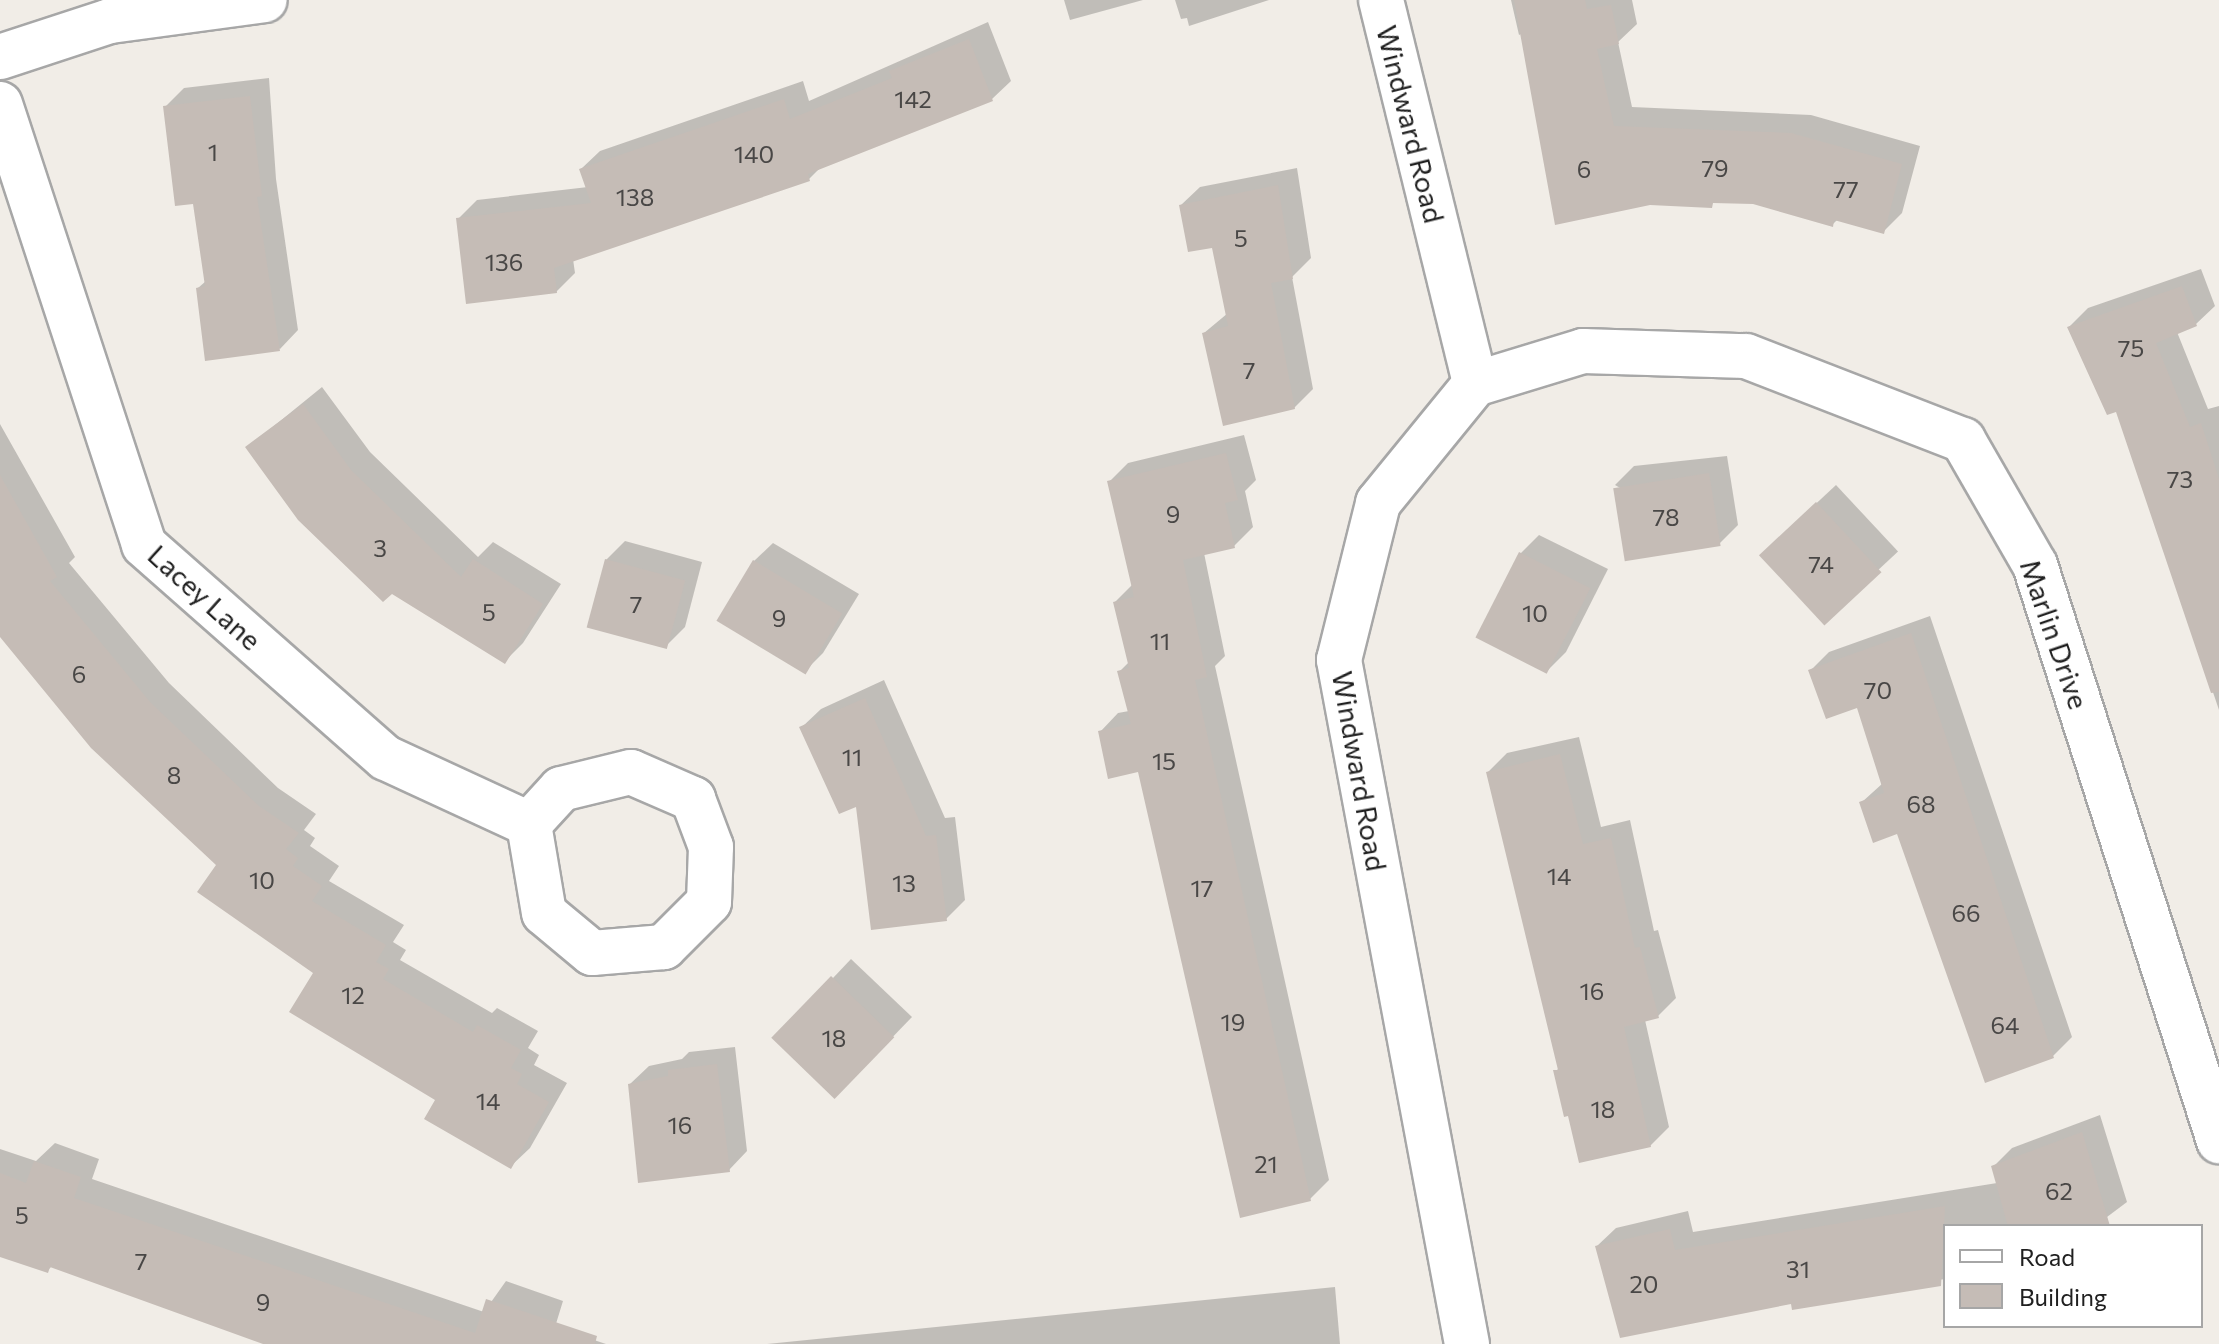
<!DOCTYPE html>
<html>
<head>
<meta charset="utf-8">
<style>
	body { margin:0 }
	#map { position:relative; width:2219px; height:1344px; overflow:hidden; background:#f1ede7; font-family:Commissioner,sans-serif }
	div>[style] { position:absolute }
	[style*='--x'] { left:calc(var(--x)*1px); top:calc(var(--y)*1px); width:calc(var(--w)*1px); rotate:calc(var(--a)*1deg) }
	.shadow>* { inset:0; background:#0003; transform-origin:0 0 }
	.building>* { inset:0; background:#c5bcb6; transform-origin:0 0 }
	.roads { filter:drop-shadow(2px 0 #a7a7a7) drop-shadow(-2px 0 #a7a7a7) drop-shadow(0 2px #a7a7a7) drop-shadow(0 -2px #a7a7a7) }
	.minor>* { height:44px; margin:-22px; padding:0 22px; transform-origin:22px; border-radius:22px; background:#fff }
	.tertiary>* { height:44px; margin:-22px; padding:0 22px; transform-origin:22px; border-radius:22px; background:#fff }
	span { translate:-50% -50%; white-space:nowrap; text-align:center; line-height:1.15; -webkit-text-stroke:6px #fff; paint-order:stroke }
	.number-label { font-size:24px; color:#494746 }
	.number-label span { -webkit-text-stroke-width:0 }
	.street-label { font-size:28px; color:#202020 }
	.legend { position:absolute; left:1943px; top:1224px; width:260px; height:104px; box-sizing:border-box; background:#fff; border:2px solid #a6a6a6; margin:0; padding:10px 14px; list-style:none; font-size:24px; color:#202020 }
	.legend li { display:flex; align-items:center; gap:16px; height:40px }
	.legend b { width:40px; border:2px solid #a6a6a6 }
</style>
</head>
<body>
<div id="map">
	<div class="shadow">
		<div style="clip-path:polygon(1064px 0,1143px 0,1070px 20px)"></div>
		<div style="clip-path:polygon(1175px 0,1269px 0,1189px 26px,1187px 18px,1181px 19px)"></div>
		<div style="clip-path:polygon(1511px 0,1632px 0,1637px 24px,1618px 42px,1632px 107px,1811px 115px,1920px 146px,1902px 213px,1883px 232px,1838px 219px,1832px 225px,1754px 202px,1650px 203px,1523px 33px,1519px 35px)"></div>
		<div style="clip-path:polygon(988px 22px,1011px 81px,992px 99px,821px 167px,809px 179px,573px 259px,575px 273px,556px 292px,458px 219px,477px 200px,588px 187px,581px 169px,600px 151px,803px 81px,809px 101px)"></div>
		<div style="clip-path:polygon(269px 78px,276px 179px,298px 330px,280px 349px,198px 288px,206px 281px,195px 202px,165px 107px,184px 88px)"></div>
		<div style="clip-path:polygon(1297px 168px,1311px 258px,1292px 277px,1313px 389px,1294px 408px,1204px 333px,1228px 313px,1214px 245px,1181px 205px,1200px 187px)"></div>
		<div style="clip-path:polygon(2201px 269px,2215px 306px,2196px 324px,2177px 332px,2208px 409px,2219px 406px,2219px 710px,2117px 409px,2069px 327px,2088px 308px)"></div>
		<div style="clip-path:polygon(322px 387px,370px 452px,478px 557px,493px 542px,561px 584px,523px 643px,504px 662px,248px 447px)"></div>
		<div style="clip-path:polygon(0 424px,75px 557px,69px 563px,169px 683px,278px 788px,316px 814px,304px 830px,315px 838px,310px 846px,339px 866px,329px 881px,404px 925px,393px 942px,406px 950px,400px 960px,492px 1013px,497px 1008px,538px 1031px,528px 1048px,539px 1055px,534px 1065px,567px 1083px,530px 1148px,511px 1166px,438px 1099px,316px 972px,0 620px)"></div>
		<div style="clip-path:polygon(1244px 435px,1256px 480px,1245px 491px,1253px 527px,1234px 546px,1204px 553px,1225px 656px,1215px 666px,1329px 1180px,1310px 1199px,1140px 769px,1100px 732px,1118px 713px,1129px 711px,1120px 671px,1129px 662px,1115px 602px,1133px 584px,1109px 482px,1128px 463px)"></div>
		<div style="clip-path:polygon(1727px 456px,1738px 525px,1719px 544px,1615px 485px,1634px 466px)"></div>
		<div style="left:1836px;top:485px;width:91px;height:102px;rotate:47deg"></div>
		<div style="clip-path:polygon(1539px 535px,1608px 569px,1566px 652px,1547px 671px,1501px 594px,1521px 553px)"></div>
		<div style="clip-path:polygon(625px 541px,702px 562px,685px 627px,666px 646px,606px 560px)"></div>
		<div style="clip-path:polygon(773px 543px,859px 594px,823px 653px,804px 672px,754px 561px)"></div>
		<div style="clip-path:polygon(1930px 616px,2072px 1037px,2053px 1056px,1898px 832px,1862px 802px,1883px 783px,1858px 705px,1810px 671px,1829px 652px)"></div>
		<div style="clip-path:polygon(884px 680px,945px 818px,955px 817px,965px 900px,946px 919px,802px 727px,821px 709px)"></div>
		<div style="clip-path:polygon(1579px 737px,1601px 827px,1630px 820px,1654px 931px,1658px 930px,1676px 998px,1658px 1016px,1645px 1020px,1669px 1127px,1650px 1146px,1556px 1071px,1559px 1068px,1488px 772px,1507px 753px)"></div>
		<div style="clip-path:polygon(851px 959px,912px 1017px,854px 1077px,833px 978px)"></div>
		<div style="clip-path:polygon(735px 1047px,747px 1151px,729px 1170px,630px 1084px,649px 1066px,682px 1059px,689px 1052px)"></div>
		<div style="clip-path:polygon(2100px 1115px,2127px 1202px,2095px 1226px,1945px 1226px,1945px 1279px,1724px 1314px,1597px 1246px,1616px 1228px,1688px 1211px,1693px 1232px,1997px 1183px,1993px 1167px,2012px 1148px)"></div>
		<div style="clip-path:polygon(55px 1143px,99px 1159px,92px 1179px,484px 1312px,506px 1281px,563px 1301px,555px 1327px,606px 1344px,279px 1344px,52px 1266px,47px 1271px,0 1251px,0 1149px,36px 1161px)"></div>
		<div style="clip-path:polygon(1335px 1287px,1340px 1344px,767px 1344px)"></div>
	</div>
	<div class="building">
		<div style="clip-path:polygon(1514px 0,1585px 0,1587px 9px,1611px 5px,1619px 44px,1597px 49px,1614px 126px,1791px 133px,1902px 164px,1884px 234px,1834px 220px,1833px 227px,1753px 204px,1713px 203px,1712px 208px,1650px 205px,1555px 225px)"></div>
		<div style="clip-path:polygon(969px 39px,993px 101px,808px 174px,810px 181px,554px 268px,557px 293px,466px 304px,456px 218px,591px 203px,579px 169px,784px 99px,790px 119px,892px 78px,889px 71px)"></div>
		<div style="clip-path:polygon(250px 96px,262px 196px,257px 197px,280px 351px,205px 361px,196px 288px,205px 286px,193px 204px,175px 206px,163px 106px)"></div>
		<div style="clip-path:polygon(1278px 185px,1293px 279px,1271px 283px,1295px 409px,1223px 426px,1202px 333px,1228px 326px,1212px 248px,1188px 252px,1179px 205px)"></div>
		<div style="clip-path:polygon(2182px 286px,2197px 326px,2156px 343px,2190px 427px,2201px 423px,2219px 479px,2219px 692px,2211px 693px,2116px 412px,2107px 415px,2067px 327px)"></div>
		<div style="clip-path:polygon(303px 404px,351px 470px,461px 577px,473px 559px,543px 604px,505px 664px,392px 594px,383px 602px,298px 520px,245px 447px)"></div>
		<div style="clip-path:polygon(1226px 453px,1238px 500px,1225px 503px,1235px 548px,1183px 560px,1207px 677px,1195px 680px,1311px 1201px,1240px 1218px,1138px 772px,1108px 779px,1098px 731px,1131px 724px,1117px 671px,1129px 668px,1113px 602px,1134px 597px,1107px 481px)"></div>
		<div style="left:1709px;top:473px;width:74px;height:97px;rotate:81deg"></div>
		<div style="clip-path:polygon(0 475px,57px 577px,50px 581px,150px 702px,259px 806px,299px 833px,286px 849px,298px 858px,293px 866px,322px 886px,312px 901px,386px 945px,376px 962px,389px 969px,383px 979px,473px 1032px,477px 1025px,521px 1050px,511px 1068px,522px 1074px,517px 1084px,549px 1102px,511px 1169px,424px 1119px,435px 1100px,289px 1012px,313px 973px,197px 892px,216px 865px,91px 748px,0 637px)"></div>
		<div style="left:1816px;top:502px;width:96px;height:78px;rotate:47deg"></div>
		<div style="left:1519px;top:552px;width:80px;height:96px;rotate:27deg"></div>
		<div style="left:605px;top:559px;width:83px;height:71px;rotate:15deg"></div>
		<div style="left:753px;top:560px;width:104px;height:71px;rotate:31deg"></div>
		<div style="clip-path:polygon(1911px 633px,2054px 1058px,1985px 1083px,1897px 834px,1873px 843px,1859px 802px,1884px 793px,1857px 708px,1826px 719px,1808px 670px)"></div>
		<div style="clip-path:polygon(865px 698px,926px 836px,936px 835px,947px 921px,871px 930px,856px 807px,839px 814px,799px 727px)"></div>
		<div style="clip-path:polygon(1560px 754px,1583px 844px,1611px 838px,1635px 948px,1640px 947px,1659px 1018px,1624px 1027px,1651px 1147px,1579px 1163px,1568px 1116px,1564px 1117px,1553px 1070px,1558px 1070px,1486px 772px)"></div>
		<div style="left:831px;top:976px;width:88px;height:86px;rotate:44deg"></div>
		<div style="clip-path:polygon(717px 1064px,730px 1172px,638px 1183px,628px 1084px,668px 1076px,668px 1070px)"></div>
		<div style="clip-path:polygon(2082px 1132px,2110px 1226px,2008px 1226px,1991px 1166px)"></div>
		<div style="clip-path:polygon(34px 1161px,81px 1177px,74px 1198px,475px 1333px,486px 1299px,597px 1336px,595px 1344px,263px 1344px,50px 1267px,48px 1273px,0 1257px,0 1173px,26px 1183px)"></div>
		<div style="clip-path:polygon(1945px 1206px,1941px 1286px,1792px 1310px,1791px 1304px,1620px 1338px,1595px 1246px,1670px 1229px,1675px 1250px)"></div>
	</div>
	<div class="roads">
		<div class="minor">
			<div style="--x:1381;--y:0;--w:395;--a:76.2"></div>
			<div style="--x:0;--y:104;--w:464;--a:71.9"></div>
			<div style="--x:144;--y:545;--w:322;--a:41.4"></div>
			<div style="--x:386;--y:758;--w:157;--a:24.8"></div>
			<div style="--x:1475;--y:384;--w:113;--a:-17"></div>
			<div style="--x:1583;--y:351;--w:163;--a:1.8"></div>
			<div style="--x:1746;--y:356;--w:233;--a:21.2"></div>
			<div style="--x:1963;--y:440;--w:144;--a:60.1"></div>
			<div style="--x:2035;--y:565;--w:605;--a:72.28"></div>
			<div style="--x:631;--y:772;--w:68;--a:23.5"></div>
			<div style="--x:693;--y:799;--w:51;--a:69.4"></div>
			<div style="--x:711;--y:847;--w:55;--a:92.1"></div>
			<div style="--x:709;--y:902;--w:64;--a:135"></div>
			<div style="--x:664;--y:947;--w:72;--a:175.2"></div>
			<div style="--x:592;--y:953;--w:62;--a:-140.2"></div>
			<div style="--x:544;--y:913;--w:90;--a:-99.6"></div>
			<div style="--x:529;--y:824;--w:47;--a:-47.6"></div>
			<div style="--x:561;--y:789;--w:72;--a:-13.7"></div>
			<div style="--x:1467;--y:1344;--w:696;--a:-100.6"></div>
			<div style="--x:1339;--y:660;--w:162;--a:-76"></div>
			<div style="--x:1378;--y:503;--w:154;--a:-50.8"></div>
		</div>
		<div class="tertiary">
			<div style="--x:0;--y:57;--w:116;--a:-18.1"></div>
			<div style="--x:110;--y:21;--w:156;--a:-7.7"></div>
		</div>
	</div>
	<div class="number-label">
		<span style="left:913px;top:99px">142</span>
		<span style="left:213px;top:152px">1</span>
		<span style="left:754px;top:154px">140</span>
		<span style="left:1715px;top:168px">79</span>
		<span style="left:1584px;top:169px">6</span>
		<span style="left:1846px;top:189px">77</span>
		<span style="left:635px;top:197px">138</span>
		<span style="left:1241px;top:238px">5</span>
		<span style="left:504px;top:262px">136</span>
		<span style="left:2131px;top:348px">75</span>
		<span style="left:1249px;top:370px">7</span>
		<span style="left:2180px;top:479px">73</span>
		<span style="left:1173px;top:514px">9</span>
		<span style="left:1666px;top:517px">78</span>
		<span style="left:380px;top:548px">3</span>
		<span style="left:1821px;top:564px">74</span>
		<span style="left:636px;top:604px">7</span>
		<span style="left:489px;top:612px">5</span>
		<span style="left:1535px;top:613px">10</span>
		<span style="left:779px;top:618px">9</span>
		<span style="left:1160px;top:641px">11</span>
		<span style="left:79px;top:674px">6</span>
		<span style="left:1878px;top:690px">70</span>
		<span style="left:852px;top:757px">11</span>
		<span style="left:1164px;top:761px">15</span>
		<span style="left:174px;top:775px">8</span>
		<span style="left:1921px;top:804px">68</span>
		<span style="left:1559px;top:876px">14</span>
		<span style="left:262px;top:880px">10</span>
		<span style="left:904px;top:883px">13</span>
		<span style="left:1202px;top:888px">17</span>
		<span style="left:1966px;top:913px">66</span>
		<span style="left:1592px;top:991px">16</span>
		<span style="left:353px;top:995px">12</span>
		<span style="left:1233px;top:1022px">19</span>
		<span style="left:2005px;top:1025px">64</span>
		<span style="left:834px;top:1038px">18</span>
		<span style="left:488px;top:1101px">14</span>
		<span style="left:1603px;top:1109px">18</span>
		<span style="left:680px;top:1125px">16</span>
		<span style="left:1266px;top:1164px">21</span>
		<span style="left:2059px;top:1191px">62</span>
		<span style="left:22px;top:1215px">5</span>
		<span style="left:141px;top:1261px">7</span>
		<span style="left:1798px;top:1269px">31</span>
		<span style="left:1644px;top:1284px">20</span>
		<span style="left:263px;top:1302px">9</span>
	</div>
	<div class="street-label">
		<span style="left:1411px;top:124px;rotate:76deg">Windward Road</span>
		<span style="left:205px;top:597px;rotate:42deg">Lacey Lane</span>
		<span style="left:2055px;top:634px;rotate:71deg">Marlin Drive</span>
		<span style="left:1360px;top:771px;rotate:80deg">Windward Road</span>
	</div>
	<ul class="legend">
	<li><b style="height:10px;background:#fff"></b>Road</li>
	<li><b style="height:22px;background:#c5bcb6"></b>Building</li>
	</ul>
</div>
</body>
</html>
